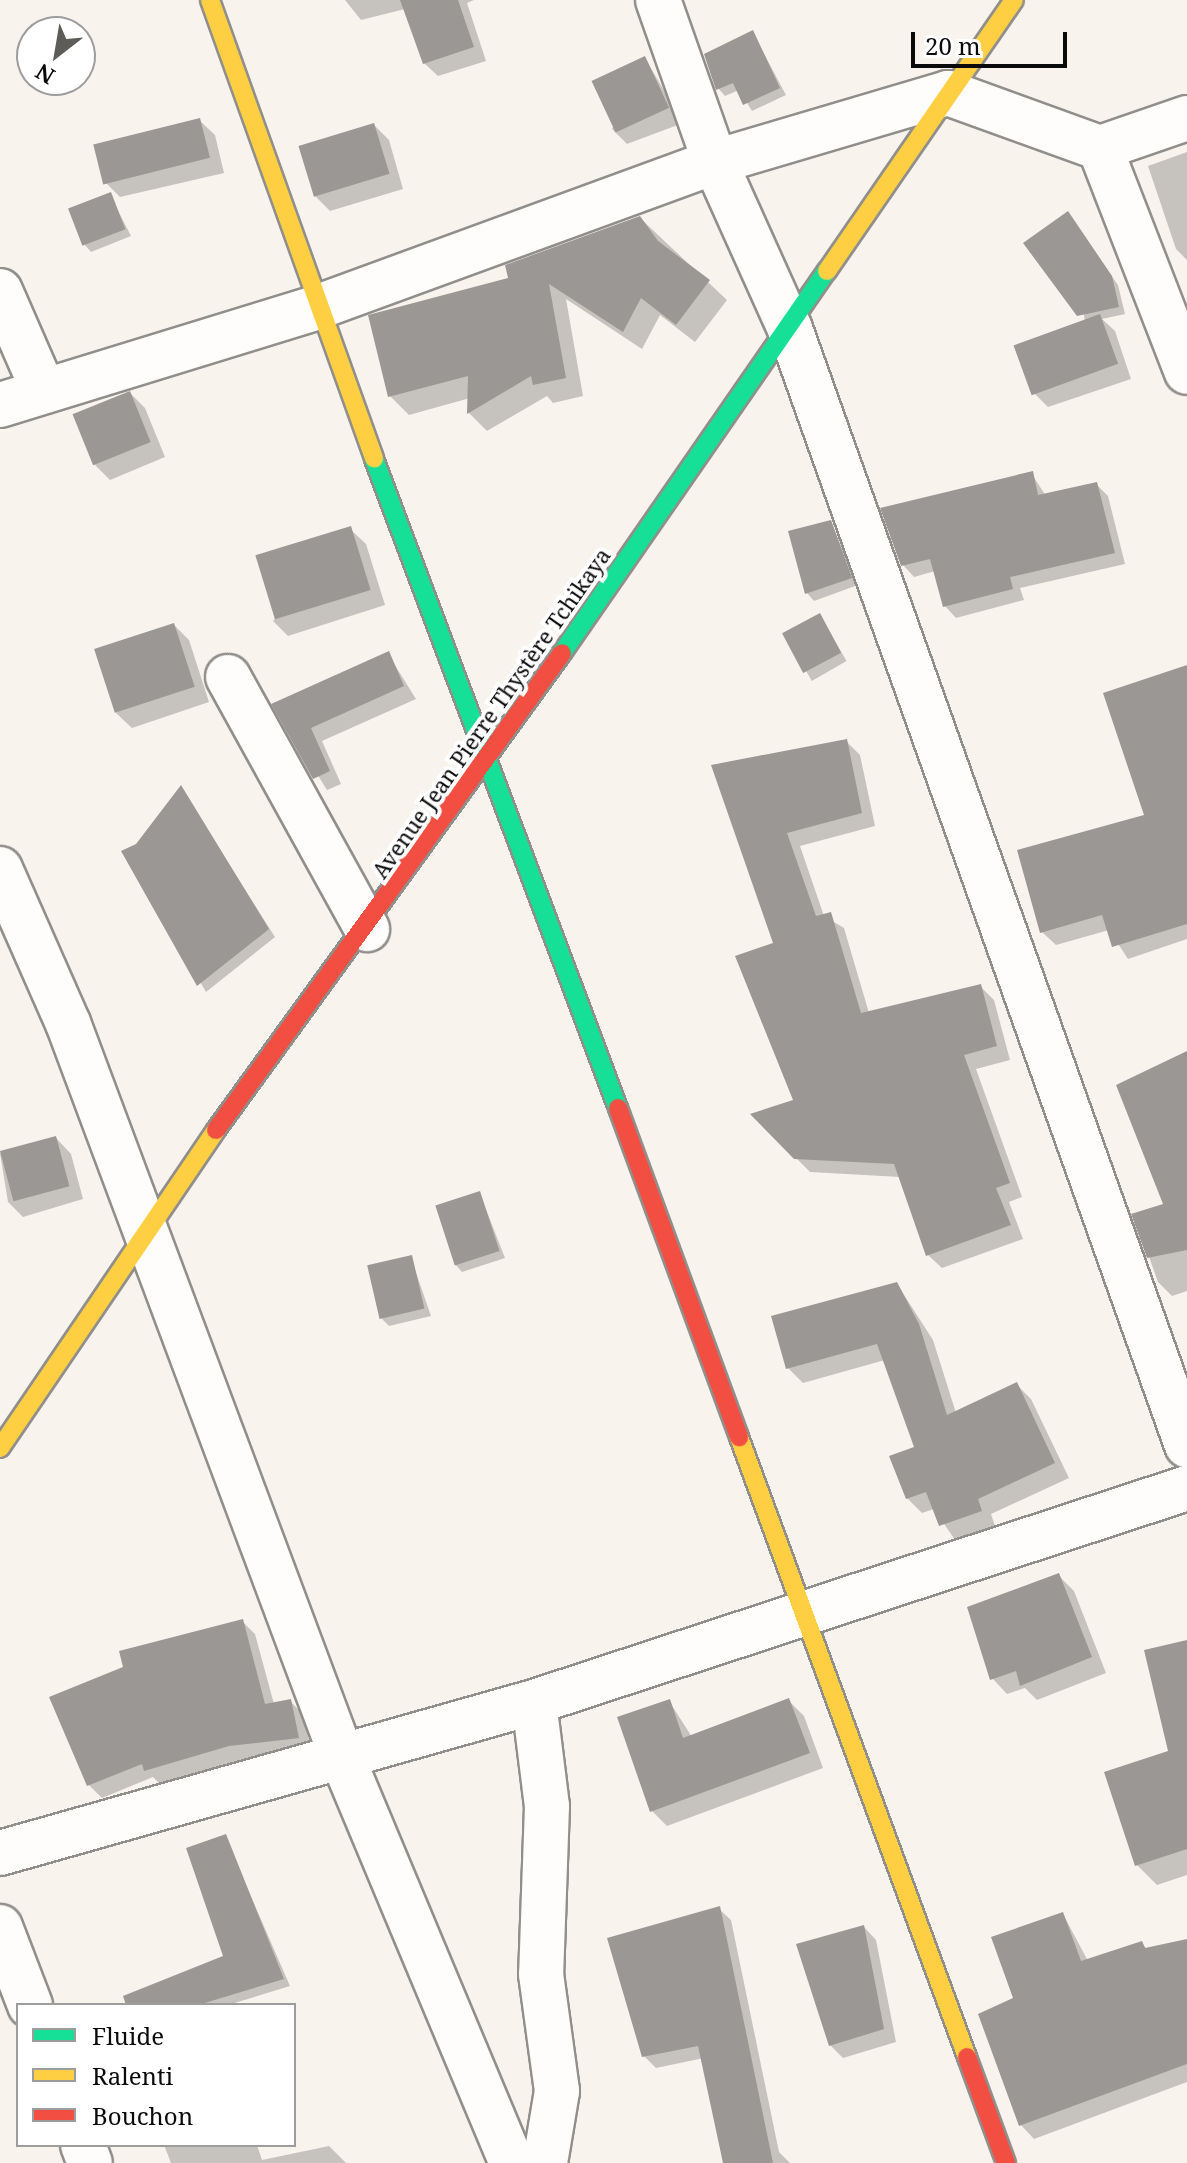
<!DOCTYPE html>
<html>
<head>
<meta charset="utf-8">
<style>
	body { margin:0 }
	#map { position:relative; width:1187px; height:2163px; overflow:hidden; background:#f8f3ed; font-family:"Noto Serif",serif }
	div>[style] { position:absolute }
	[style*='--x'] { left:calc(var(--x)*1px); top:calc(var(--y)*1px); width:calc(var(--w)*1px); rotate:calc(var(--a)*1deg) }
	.shadow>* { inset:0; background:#0003; transform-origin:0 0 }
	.building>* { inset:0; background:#9a9794; transform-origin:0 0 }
	.roads { filter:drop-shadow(2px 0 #918f8c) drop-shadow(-2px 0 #918f8c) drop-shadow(0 2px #918f8c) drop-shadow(0 -2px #918f8c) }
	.street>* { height:44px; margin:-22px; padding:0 22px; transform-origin:22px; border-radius:22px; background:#fefdfc }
	.fast>* { height:18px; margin:-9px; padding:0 9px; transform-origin:9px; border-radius:9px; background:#16e098 }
	.slow>* { height:18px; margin:-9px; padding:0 9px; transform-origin:9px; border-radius:9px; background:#ffcf43 }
	.jam>* { height:18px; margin:-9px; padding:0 9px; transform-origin:9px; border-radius:9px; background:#f24e42 }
	span { translate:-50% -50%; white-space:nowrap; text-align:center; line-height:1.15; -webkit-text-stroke:8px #fff; paint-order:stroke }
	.street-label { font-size:22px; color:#0a0a0a }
	.legend { position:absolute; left:16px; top:2003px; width:280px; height:144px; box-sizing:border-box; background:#fff; border:2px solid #9d9d9d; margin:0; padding:10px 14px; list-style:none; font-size:24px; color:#0a0a0a }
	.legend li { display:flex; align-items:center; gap:16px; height:40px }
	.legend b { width:40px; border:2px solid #9d9d9d }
	.north { position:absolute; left:16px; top:16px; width:80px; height:80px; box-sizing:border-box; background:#fff; border:2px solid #9d9d9d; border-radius:50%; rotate:211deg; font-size:22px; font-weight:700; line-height:32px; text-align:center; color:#0a0a0a }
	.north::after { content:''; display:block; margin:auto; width:28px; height:36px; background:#5d5c59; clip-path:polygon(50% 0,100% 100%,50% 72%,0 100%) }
	.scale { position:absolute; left:911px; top:32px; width:156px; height:36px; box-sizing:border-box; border:4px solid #0a0a0a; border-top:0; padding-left:10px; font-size:24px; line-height:28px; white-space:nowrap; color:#0a0a0a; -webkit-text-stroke:6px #fff; paint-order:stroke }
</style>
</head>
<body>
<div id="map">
	<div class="shadow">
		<div style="clip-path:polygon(345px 0,474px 0,467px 3px,486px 61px,438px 76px,424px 63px,405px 9px,361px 20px)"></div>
		<div style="clip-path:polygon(753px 33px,786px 95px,752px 111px,739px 90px,725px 96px,718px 88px)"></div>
		<div style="clip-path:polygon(645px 58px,683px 123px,627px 144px,612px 129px)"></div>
		<div style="clip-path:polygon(199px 120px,215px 135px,224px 173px,120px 197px,105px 182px)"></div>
		<div style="clip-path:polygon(374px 125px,389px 140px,403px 189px,330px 211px,315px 196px)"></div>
		<div style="clip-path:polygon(1187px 152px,1187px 260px,1176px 249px,1148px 166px)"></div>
		<div style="clip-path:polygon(110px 195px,131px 236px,91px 252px,84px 244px)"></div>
		<div style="clip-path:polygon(1068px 214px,1118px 285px,1125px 314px,1102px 319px,1115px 331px,1131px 379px,1048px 407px,1033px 392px,1085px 322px)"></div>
		<div style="clip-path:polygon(640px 218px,727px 300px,695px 342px,660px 315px,642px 349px,566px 299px,583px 396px,553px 403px,547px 396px,487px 431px,469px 413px,470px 398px,409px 415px,390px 396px,510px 279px)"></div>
		<div style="clip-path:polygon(130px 393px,145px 408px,165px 457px,110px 480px,95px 465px)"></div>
		<div style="clip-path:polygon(1033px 476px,1046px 496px,1096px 484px,1108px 496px,1125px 564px,1020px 588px,1024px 600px,956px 618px,945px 606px,935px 571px,914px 577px,903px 565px)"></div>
		<div style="clip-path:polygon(831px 522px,858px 585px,814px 601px,807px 593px)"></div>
		<div style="clip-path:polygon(350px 529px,366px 544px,385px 605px,288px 636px,273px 621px)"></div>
		<div style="left:820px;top:615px;width:53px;height:40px;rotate:60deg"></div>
		<div style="clip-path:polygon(174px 625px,189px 640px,209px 702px,132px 728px,116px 713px)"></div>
		<div style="clip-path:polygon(388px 654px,416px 699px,322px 741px,341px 784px,327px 790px,274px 705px)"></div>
		<div style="clip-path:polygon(1187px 668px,1187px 939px,1128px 959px,1109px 930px,1056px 945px,1042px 932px,1147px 817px)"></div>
		<div style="clip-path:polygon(846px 741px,860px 755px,875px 826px,800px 846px,824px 916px,844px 928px,869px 1013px,981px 987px,994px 1000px,1010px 1060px,976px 1069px,1022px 1197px,1009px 1202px,1023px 1239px,942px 1268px,928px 1255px,900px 1177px,810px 1172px,754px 1115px,795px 1102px,775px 944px,714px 767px)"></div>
		<div style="clip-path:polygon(181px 788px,275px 937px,206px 992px,124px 852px,137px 846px)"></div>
		<div style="clip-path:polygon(1187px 1053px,1187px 1291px,1172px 1296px,1158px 1282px,1134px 1215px,1166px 1205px)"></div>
		<div style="clip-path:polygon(56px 1138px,71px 1154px,83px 1199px,23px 1217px,8px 1202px,0 1153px)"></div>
		<div style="clip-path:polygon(480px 1194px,505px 1258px,462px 1272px,455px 1264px)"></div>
		<div style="clip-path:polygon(411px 1258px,431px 1316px,389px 1326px,382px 1319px)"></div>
		<div style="clip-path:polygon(897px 1284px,933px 1340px,956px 1413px,1017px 1385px,1031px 1399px,1069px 1478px,991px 1514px,995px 1526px,955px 1540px,934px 1509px,922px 1513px,907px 1498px,916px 1448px,885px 1360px,803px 1383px,788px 1368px)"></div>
		<div style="clip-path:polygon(1059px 1576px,1074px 1591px,1106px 1673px,1037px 1700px,1025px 1688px,1007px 1694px,992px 1678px)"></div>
		<div style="clip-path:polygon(242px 1621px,255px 1634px,274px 1704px,290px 1701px,303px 1714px,311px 1750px,243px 1759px,159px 1783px,153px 1777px,102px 1798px,89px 1785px,52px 1698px)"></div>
		<div style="clip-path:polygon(1187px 1642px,1187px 1875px,1157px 1885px,1137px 1865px,1170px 1753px)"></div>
		<div style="clip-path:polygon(788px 1700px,804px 1716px,823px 1768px,667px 1826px,652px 1811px,669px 1701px,692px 1737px)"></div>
		<div style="clip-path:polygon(225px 1837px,290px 1986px,228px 2005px,128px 2005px,225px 1957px)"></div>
		<div style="clip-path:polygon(719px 1909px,731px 1920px,779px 2152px,790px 2163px,731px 2163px,704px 2058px,656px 2068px,644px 2056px)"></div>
		<div style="clip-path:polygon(1063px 1914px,1088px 1961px,1142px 1944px,1148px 1950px,1187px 1941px,1187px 2082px,1034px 2139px,1021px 2125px,980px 2015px,1016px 1999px)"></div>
		<div style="clip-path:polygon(864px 1927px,876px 1940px,896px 2042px,843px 2058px,830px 2045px)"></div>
		<div style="clip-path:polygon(164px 2145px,257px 2145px,262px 2160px,329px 2146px,346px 2163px,171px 2163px)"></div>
	</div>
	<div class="building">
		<div style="clip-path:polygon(400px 0,458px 0,474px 47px,423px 64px)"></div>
		<div style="clip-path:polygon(753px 30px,780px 88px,743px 105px,733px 83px,716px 90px,704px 54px)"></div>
		<div style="left:645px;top:56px;width:57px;height:59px;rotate:65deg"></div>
		<div style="left:200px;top:118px;width:41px;height:110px;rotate:76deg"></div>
		<div style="left:374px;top:123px;width:53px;height:79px;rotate:73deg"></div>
		<div style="left:111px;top:192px;width:40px;height:46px;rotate:69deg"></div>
		<div style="clip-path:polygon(1068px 211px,1112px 276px,1119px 307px,1077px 316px,1023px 243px)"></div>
		<div style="clip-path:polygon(640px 216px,658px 241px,710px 280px,676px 325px,641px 298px,623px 332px,549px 284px,566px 378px,533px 385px,531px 376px,467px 414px,468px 376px,388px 397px,368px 315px,508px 278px,505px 265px)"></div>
		<div style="left:1100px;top:314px;width:53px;height:92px;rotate:70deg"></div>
		<div style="left:130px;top:391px;width:55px;height:62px;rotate:68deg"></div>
		<div style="clip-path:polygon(1033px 471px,1038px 495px,1097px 482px,1115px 553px,1010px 577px,1013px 589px,943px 607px,930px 559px,901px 566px,880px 508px)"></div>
		<div style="clip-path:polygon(831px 520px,852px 578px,805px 594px,788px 531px)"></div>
		<div style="left:351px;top:526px;width:67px;height:100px;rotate:73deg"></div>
		<div style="left:820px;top:613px;width:45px;height:43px;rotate:62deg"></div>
		<div style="left:174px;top:623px;width:67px;height:84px;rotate:72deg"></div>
		<div style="clip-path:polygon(389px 651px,404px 686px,311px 728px,330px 771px,313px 779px,271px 704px)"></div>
		<div style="clip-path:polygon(1187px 665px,1187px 924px,1112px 947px,1102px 915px,1040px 933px,1017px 850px,1144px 815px,1103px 693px)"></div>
		<div style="clip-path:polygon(847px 739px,862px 813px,787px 833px,816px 916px,831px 912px,861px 1013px,981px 984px,997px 1046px,964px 1055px,1010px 1183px,996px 1188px,1011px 1225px,926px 1256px,894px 1164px,794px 1159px,750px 1114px,793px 1100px,735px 956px,773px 943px,711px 765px)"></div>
		<div style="clip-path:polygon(181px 785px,269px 929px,197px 986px,121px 851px,136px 844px)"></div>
		<div style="clip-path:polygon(1187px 1051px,1187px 1250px,1147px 1258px,1131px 1214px,1163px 1204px,1116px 1085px)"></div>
		<div style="left:56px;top:1136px;width:52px;height:58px;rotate:75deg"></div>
		<div style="left:480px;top:1191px;width:63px;height:47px;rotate:72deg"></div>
		<div style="left:412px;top:1255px;width:55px;height:46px;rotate:77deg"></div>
		<div style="clip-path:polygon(897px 1282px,919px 1324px,947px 1415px,1017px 1382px,1055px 1463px,978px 1499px,982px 1511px,939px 1526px,926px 1492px,906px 1499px,889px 1456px,914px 1447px,877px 1344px,786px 1369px,771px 1316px)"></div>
		<div style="clip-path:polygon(1059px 1573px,1092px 1657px,1020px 1686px,1016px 1671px,990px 1680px,967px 1607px)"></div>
		<div style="clip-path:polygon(243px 1619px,265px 1704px,291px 1699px,299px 1738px,229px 1746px,144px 1771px,142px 1764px,87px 1786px,49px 1697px,123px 1667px,119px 1651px)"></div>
		<div style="clip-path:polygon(1187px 1640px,1187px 1849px,1135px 1866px,1104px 1772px,1168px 1751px,1144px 1650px)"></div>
		<div style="clip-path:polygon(789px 1698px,810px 1753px,650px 1812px,617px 1717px,670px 1699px,683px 1738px)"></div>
		<div style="clip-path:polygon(226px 1834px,284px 1979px,198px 2005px,126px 2005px,123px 1996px,223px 1956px,186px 1848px)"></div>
		<div style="clip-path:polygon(720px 1906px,773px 2163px,723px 2163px,698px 2046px,642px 2057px,607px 1938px)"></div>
		<div style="clip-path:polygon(1063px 1912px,1081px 1961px,1142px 1941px,1145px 1948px,1187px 1939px,1187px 2064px,1019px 2126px,978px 2014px,1013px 1998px,991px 1937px)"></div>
		<div style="clip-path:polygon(864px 1925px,884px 2029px,829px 2046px,796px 1944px)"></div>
	</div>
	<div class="roads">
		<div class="street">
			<div style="--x:658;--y:0;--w:172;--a:70.6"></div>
			<div style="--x:715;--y:162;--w:183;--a:65.8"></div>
			<div style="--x:790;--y:329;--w:1185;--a:70.42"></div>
			<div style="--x:1100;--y:148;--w:240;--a:68.8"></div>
			<div style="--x:0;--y:291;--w:105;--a:66.4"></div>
			<div style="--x:0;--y:405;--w:330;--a:-17.1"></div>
			<div style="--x:315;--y:308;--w:426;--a:-20.1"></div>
			<div style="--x:715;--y:162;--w:243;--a:-16.5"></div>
			<div style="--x:948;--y:93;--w:162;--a:19.9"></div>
			<div style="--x:1100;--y:148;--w:92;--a:-19"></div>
			<div style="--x:228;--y:677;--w:288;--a:61.1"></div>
			<div style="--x:0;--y:869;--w:168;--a:66.2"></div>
			<div style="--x:68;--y:1023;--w:783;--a:69.53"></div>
			<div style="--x:342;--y:1757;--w:440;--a:67.3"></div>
			<div style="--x:534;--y:1702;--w:105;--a:82.9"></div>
			<div style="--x:547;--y:1806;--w:168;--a:92"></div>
			<div style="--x:541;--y:1974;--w:118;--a:82.2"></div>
			<div style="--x:557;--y:2091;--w:73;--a:99.5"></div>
			<div style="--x:0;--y:1853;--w:555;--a:-15.79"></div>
			<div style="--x:534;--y:1702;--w:687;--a:-18.14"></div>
			<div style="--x:0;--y:1927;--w:84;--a:69"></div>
			<div style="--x:83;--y:2145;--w:19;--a:69"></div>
		</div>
		<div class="fast">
			<div style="--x:374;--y:459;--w:693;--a:69.4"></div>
			<div style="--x:562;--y:653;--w:465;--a:-55.3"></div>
		</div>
		<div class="slow">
			<div style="--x:210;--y:0;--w:487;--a:70.3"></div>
			<div style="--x:827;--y:271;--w:329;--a:-55.4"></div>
			<div style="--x:739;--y:1437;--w:661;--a:69.81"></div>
			<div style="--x:0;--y:1448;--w:384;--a:-55.8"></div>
		</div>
		<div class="jam">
			<div style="--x:618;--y:1108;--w:351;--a:69.8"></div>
			<div style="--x:216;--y:1130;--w:589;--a:-54.04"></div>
			<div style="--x:967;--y:2057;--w:113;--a:69.8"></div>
		</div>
	</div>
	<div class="street-label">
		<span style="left:491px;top:713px;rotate:-55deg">Avenue Jean Pierre Thystère Tchikaya</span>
	</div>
	<ul class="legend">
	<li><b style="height:10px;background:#16e098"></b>Fluide</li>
	<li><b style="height:10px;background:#ffcf43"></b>Ralenti</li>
	<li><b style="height:10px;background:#f24e42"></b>Bouchon</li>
	</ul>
	<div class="north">N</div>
	<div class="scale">20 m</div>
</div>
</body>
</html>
